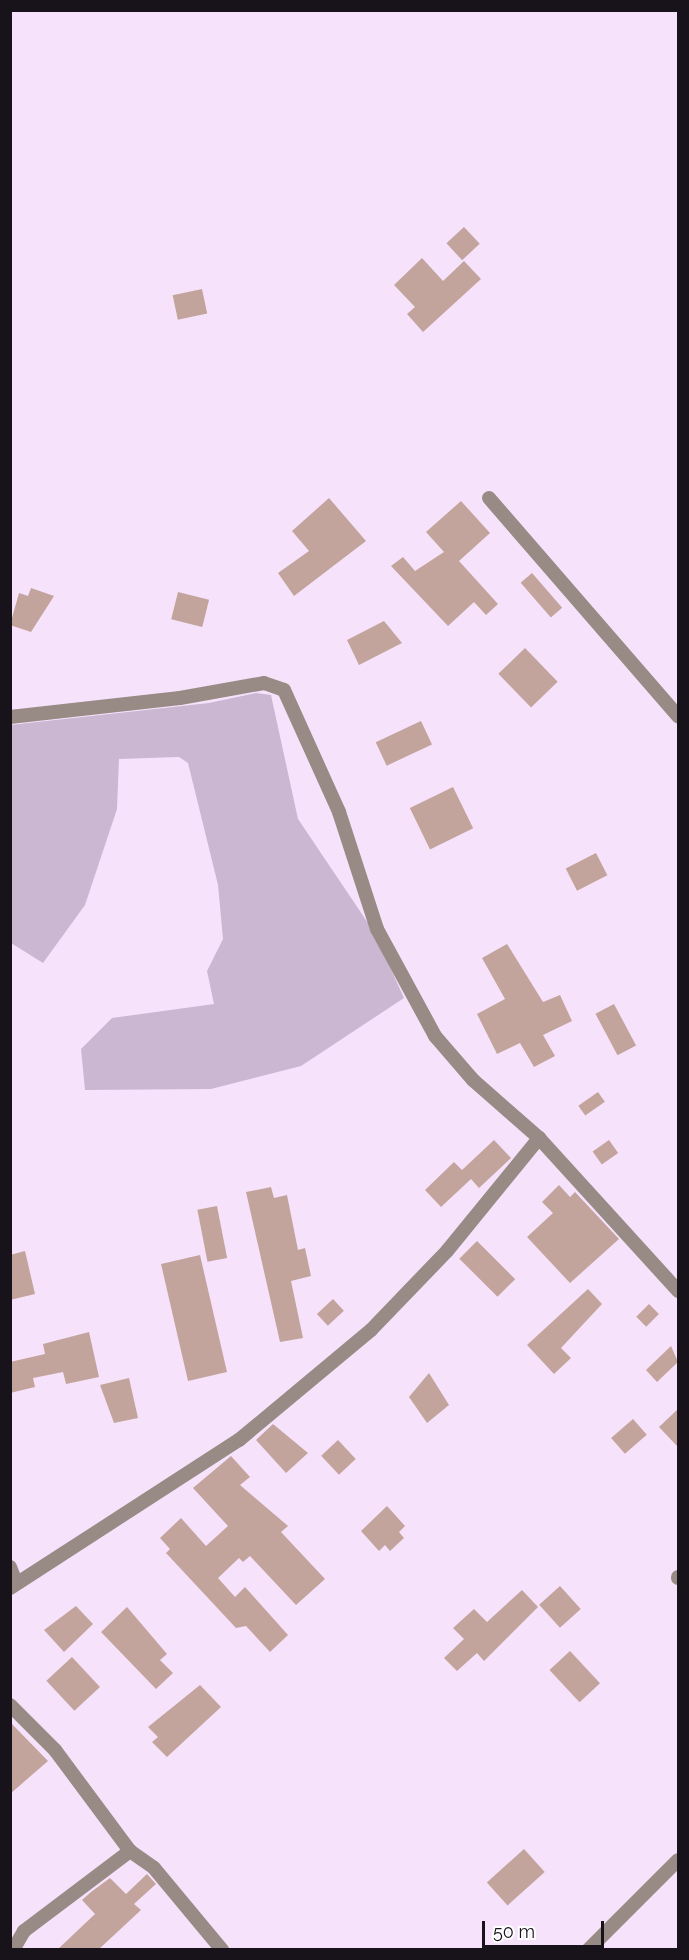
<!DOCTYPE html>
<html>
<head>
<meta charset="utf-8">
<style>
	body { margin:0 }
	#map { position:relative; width:689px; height:1960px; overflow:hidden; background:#f6e3fb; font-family:Raleway,sans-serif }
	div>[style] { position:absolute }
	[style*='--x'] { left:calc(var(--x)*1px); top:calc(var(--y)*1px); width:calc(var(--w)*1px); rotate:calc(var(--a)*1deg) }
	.green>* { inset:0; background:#ccb7d3 }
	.building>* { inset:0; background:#c2a49c; transform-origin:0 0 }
	.minor>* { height:14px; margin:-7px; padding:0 7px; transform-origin:7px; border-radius:7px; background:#988b86 }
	span { translate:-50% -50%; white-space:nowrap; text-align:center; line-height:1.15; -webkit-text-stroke:6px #fff; paint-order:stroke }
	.frame { position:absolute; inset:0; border:12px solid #18121a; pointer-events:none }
	.scale { position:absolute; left:482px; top:1921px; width:122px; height:27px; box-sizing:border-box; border:3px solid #18121a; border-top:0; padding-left:8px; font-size:18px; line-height:21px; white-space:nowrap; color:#18121a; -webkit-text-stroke:4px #fff; paint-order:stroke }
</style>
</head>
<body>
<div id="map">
	<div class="green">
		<div style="clip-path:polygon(256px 693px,271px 695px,298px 819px,374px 932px,404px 998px,301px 1066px,211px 1089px,85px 1090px,81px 1049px,112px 1018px,214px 1004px,207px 971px,223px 939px,218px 885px,188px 763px,179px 757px,119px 759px,117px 809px,85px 905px,43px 963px,11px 943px,10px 725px,209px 703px)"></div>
	</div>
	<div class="building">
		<div style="left:464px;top:227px;width:23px;height:24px;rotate:47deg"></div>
		<div style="clip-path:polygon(422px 258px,443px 281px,464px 261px,481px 279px,423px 332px,407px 314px,415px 307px,394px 285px)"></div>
		<div style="left:202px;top:289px;width:25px;height:30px;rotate:78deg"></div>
		<div style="clip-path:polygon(329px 498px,366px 541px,294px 596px,278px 573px,309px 551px,292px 531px)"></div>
		<div style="clip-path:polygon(461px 501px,490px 533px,459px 561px,498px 604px,486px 615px,474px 602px,448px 626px,391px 566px,403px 557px,415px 571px,444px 552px,426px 532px)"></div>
		<div style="left:532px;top:573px;width:46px;height:15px;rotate:49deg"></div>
		<div style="clip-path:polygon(31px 588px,54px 596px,31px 632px,10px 625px,19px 593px,28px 596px)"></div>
		<div style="left:178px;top:592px;width:32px;height:28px;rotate:14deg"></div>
		<div style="clip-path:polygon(384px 621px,402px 643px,359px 665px,347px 640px)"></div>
		<div style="left:525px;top:648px;width:47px;height:37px;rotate:46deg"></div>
		<div style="left:421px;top:721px;width:26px;height:50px;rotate:65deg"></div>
		<div style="left:453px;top:787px;width:46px;height:48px;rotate:64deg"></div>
		<div style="left:596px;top:853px;width:25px;height:34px;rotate:63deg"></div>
		<div style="clip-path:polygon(507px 944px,543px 1002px,560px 995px,572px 1021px,543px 1035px,555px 1056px,534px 1067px,520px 1043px,497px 1054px,477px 1014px,505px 999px,482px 958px)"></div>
		<div style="left:614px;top:1004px;width:47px;height:21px;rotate:62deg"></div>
		<div style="left:598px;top:1092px;width:12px;height:24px;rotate:55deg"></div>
		<div style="clip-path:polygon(494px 1140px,511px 1158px,479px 1188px,471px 1179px,441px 1207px,425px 1190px,454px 1162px,462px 1170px)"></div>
		<div style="left:609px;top:1140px;width:16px;height:20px;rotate:55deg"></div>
		<div style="clip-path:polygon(559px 1185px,570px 1197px,575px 1192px,619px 1239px,570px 1283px,527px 1237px,553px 1213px,542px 1202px)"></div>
		<div style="clip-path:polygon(271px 1187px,274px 1198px,287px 1195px,298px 1250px,305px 1248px,311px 1276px,291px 1281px,303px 1338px,280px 1342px,246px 1192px)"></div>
		<div style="left:217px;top:1206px;width:53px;height:20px;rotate:79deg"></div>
		<div style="left:477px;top:1241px;width:54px;height:25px;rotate:45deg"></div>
		<div style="clip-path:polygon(25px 1251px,35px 1294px,10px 1300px,10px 1255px)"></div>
		<div style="left:200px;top:1255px;width:120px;height:40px;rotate:77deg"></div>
		<div style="clip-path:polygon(588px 1289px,602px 1304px,561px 1348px,571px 1358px,554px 1374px,527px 1345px)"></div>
		<div style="left:333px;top:1299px;width:16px;height:22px;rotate:47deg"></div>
		<div style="left:649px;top:1304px;width:14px;height:18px;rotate:45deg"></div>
		<div style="clip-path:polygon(89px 1332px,99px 1377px,66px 1384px,63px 1372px,33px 1378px,35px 1387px,10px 1393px,10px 1362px,45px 1354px,43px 1344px)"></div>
		<div style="clip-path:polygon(671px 1346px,678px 1362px,657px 1382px,646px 1370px)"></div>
		<div style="clip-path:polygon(429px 1373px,449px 1405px,427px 1423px,409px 1397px)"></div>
		<div style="clip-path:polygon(129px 1378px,138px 1418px,114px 1423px,100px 1385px)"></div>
		<div style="clip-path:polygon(678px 1409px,678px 1447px,659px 1427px)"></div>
		<div style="left:633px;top:1419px;width:21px;height:29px;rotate:49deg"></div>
		<div style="clip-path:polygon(273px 1424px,308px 1453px,286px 1473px,256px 1440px)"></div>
		<div style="left:338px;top:1440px;width:26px;height:23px;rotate:47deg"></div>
		<div style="clip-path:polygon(231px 1456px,250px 1477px,240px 1485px,288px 1526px,281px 1532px,325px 1579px,296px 1605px,250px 1556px,243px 1562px,239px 1558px,218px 1578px,235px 1597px,245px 1587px,288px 1635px,270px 1652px,246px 1626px,236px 1628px,166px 1553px,170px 1549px,160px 1538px,181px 1518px,206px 1546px,228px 1526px,193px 1488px)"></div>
		<div style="clip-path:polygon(387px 1506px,405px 1526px,399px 1532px,404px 1538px,390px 1551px,385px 1545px,379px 1551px,361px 1531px)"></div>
		<div style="left:560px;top:1586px;width:31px;height:28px;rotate:48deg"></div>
		<div style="clip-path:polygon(522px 1590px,538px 1607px,484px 1661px,477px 1653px,457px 1671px,444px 1658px,464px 1639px,453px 1628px,474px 1609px,487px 1622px)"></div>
		<div style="clip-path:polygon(76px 1606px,93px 1624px,64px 1652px,44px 1630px)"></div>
		<div style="clip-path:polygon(127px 1607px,167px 1654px,160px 1660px,173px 1673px,156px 1689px,101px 1632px)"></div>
		<div style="left:570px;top:1651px;width:44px;height:28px;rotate:47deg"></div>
		<div style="left:72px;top:1657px;width:41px;height:35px;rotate:47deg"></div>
		<div style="clip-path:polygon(200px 1685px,221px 1707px,167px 1757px,152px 1742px,158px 1737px,148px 1727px)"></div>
		<div style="clip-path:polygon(10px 1722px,48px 1761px,10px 1794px)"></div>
		<div style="left:524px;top:1849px;width:31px;height:50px;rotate:48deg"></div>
		<div style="clip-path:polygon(147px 1874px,156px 1884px,134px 1904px,141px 1910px,98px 1950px,57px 1950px,95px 1914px,82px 1900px,91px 1892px,110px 1878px,126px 1894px)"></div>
	</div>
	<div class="minor">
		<div style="--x:489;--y:498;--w:289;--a:49.1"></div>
		<div style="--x:10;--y:717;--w:171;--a:-6.4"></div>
		<div style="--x:180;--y:698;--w:85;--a:-10.1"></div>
		<div style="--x:264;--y:683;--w:21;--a:19"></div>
		<div style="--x:284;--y:690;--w:134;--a:65.7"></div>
		<div style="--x:339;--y:812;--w:123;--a:72"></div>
		<div style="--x:377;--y:929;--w:122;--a:61.5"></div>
		<div style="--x:435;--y:1036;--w:58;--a:49.2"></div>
		<div style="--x:473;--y:1080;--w:88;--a:41.3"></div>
		<div style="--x:539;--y:1138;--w:207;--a:47.7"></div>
		<div style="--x:10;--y:1567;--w:17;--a:69"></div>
		<div style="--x:678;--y:1577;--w:1;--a:90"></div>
		<div style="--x:10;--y:1588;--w:273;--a:-32.9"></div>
		<div style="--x:239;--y:1440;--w:172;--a:-39.8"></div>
		<div style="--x:371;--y:1330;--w:110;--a:-46.1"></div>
		<div style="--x:447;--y:1251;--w:146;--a:-50.8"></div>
		<div style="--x:10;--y:1705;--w:64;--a:45"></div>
		<div style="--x:55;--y:1750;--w:126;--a:53.4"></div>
		<div style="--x:130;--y:1851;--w:29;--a:35"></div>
		<div style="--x:154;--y:1868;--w:107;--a:50.3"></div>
		<div style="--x:13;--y:1950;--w:22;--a:-60"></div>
		<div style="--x:24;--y:1931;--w:133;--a:-37"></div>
		<div style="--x:588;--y:1950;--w:127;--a:-45"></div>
	</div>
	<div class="frame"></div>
	<div class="scale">50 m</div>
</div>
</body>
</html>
